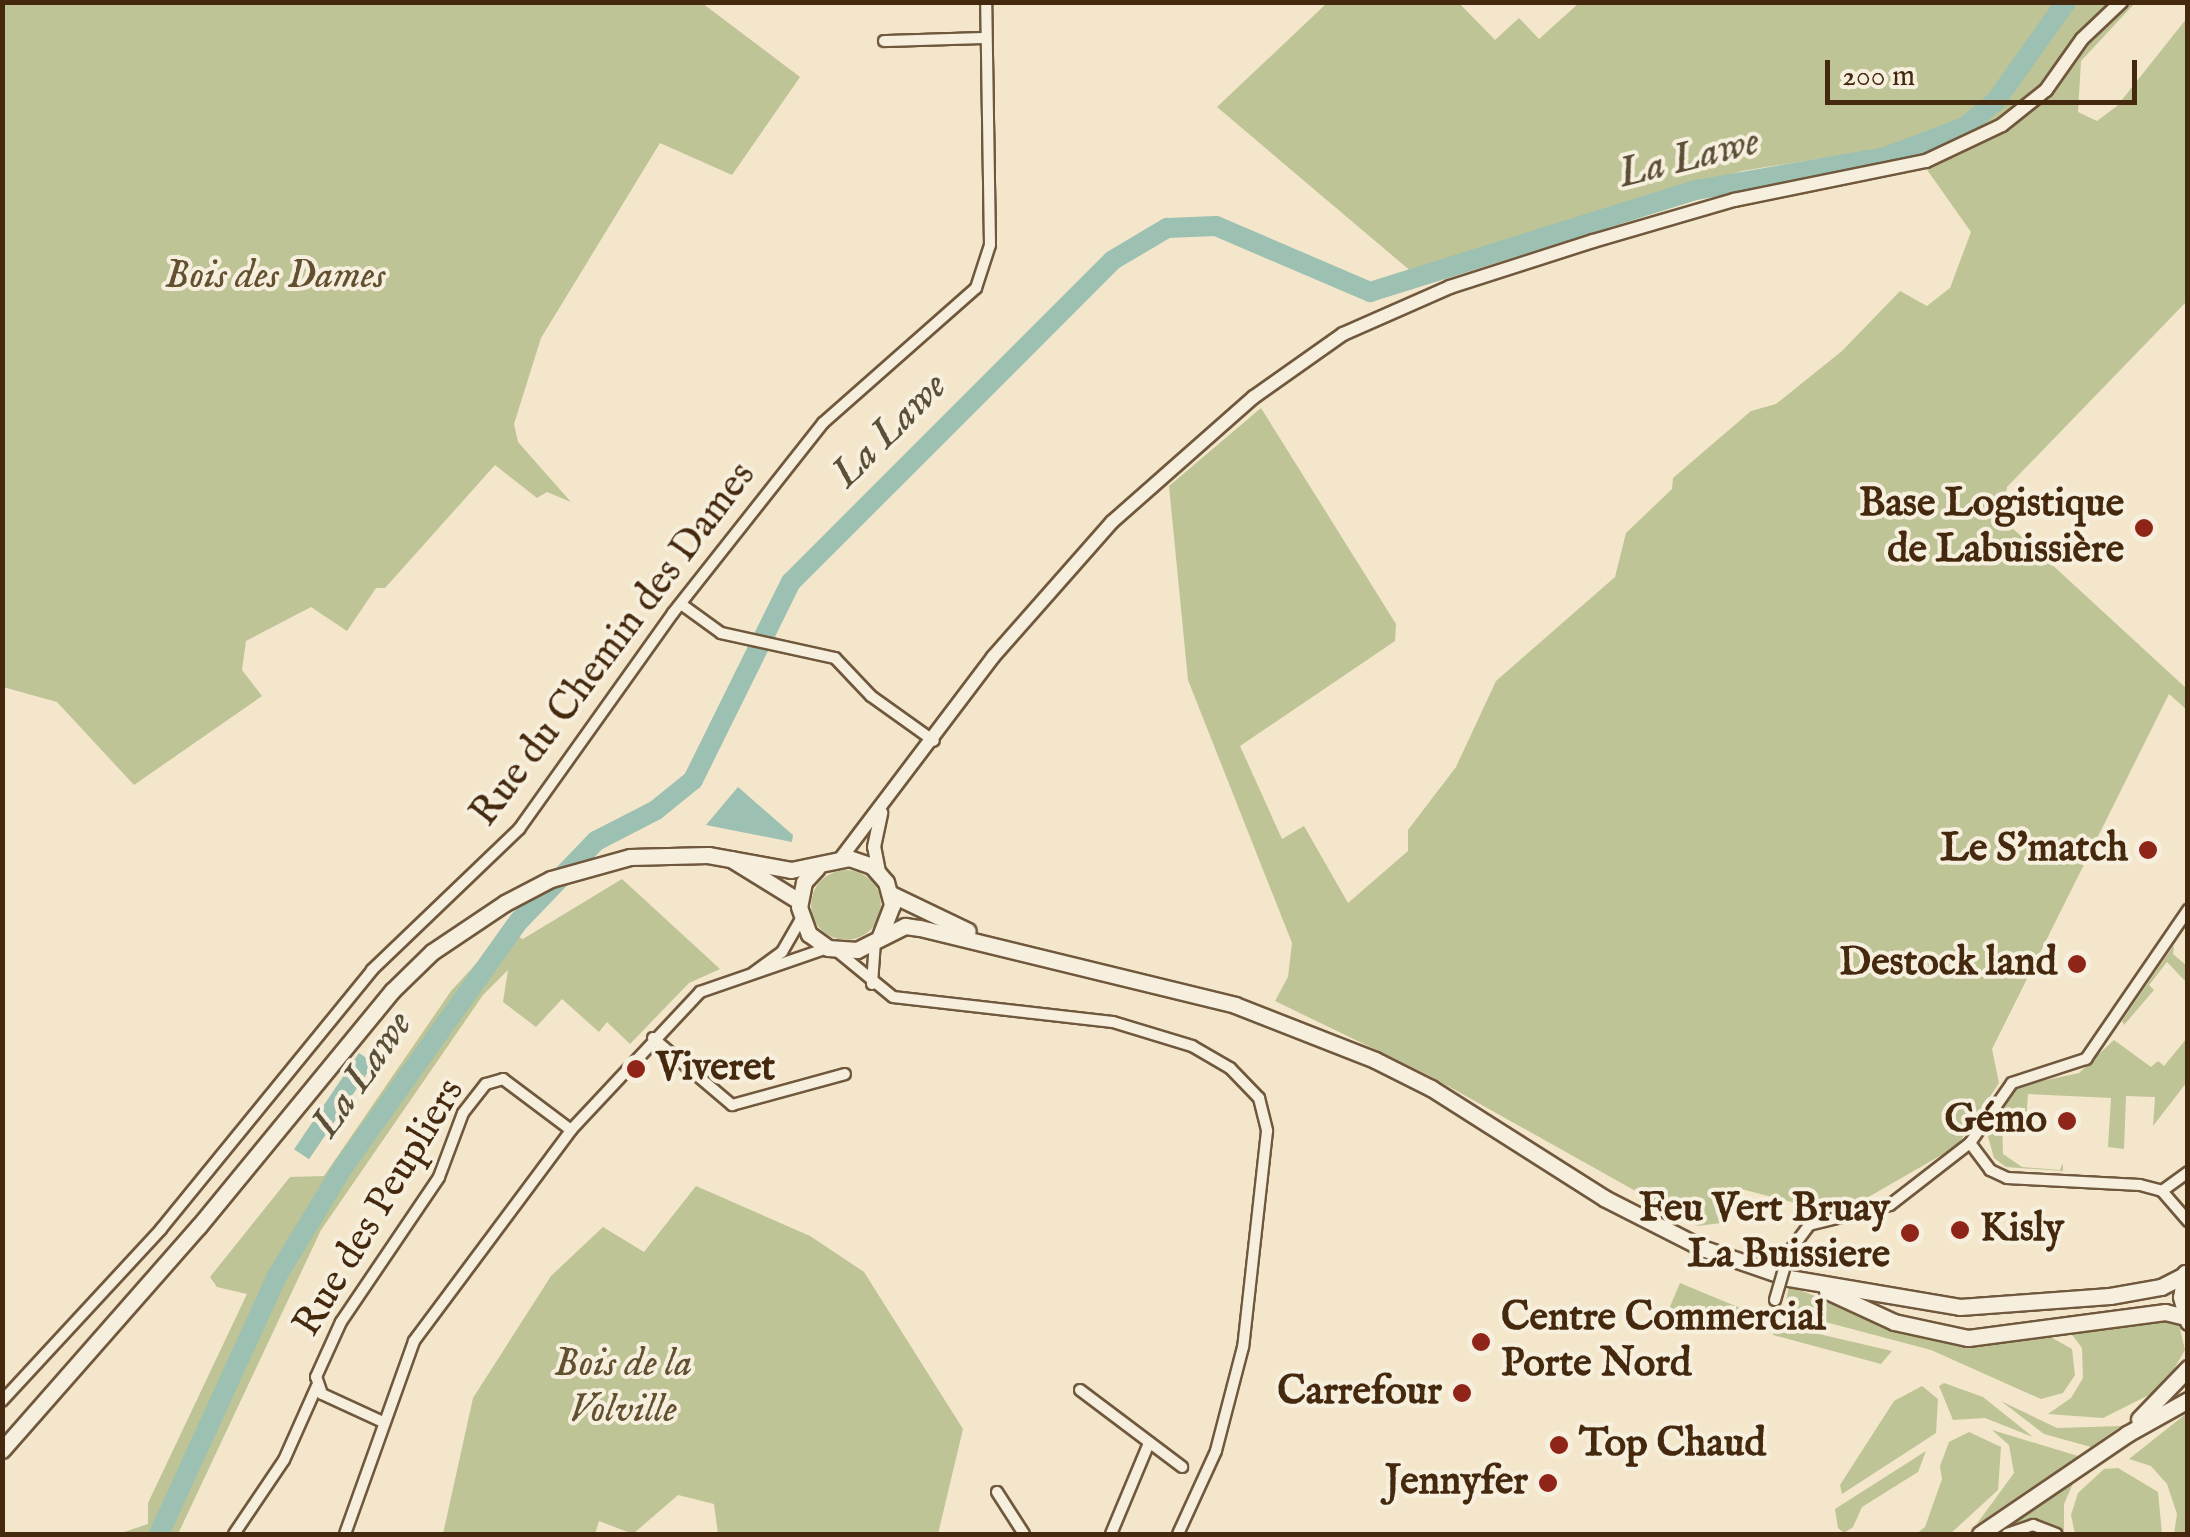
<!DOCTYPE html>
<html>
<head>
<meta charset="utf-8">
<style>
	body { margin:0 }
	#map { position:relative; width:2190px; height:1537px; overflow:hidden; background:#f3e6cb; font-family:"IM FELL English",serif }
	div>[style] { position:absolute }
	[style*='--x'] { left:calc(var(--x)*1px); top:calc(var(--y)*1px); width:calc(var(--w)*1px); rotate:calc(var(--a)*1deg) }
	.green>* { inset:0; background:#bec495 }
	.round { border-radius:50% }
	.water>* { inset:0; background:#9cc0b2; transform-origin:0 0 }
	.river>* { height:20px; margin:-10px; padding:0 10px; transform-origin:10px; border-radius:10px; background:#9cc0b2 }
	.roads { filter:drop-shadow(2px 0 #70583d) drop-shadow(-2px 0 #70583d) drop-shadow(0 2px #70583d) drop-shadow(0 -2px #70583d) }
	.minor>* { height:10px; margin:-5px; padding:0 5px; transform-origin:5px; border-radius:5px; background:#f7efdd }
	.tertiary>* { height:12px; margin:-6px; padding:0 6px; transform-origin:6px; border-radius:6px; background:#f7efdd }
	.secondary>* { height:15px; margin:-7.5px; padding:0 7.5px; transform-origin:7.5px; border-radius:7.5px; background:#f7efdd }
	.bridges { filter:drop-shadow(2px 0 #70583d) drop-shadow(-2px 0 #70583d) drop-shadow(0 2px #70583d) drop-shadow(0 -2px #70583d) }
	.minor-bridge>* { height:10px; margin:-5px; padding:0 5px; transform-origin:5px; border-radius:5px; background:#f7efdd }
	.dots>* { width:28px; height:28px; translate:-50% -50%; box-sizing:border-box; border:5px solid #f7efdd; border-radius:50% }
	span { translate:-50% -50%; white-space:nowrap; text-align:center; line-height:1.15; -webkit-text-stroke:8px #f7efdd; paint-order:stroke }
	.park-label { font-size:40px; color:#635030; font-style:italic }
	.poi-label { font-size:40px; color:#45290e; font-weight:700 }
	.right { translate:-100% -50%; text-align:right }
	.left { translate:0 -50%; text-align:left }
	.street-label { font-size:40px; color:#45290e }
	.water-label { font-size:42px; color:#5b4f37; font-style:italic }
	.frame { position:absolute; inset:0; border:5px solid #45290e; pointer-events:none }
	.scale { position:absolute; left:1825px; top:60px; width:312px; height:45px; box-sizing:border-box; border:5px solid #45290e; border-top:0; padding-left:12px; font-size:30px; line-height:35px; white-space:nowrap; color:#45290e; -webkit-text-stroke:8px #f7efdd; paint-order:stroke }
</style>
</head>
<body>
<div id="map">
	<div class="green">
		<div style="clip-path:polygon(2px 3px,702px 3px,800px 77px,732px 175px,660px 143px,541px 338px,514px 424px,518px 442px,571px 502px,547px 492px,537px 498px,495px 465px,385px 588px,376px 588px,347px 631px,311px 607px,246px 641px,242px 670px,262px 696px,134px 785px,57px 702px,3px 687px)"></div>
		<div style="clip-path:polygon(1327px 3px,1459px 3px,1495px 40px,1519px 18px,1539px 39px,1579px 3px,2135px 3px,2081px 61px,2078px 112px,2097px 121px,2117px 106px,2187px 18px,2187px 301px,2007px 487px,2005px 503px,2010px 526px,2187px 689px,2187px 710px,2169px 694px,1992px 1049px,1999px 1083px,1957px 1146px,1839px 1214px,1741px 1189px,1728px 1222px,1698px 1226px,1430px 1076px,1275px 1001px,1288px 977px,1292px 943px,1188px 680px,1169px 486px,1261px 408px,1396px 624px,1395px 641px,1240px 746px,1282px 839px,1304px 826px,1348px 903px,1408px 851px,1408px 830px,1456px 767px,1496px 681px,1615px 577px,1626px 533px,1672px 489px,1673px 478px,1751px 411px,1776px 404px,1842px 351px,1900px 291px,1927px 306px,1950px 288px,1971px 232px,1923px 164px,1857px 175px,1841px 155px,1742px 171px,1413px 273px,1217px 107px)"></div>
		<div class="round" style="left:811px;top:870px;width:70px;height:70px"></div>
		<div style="clip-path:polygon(622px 879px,720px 969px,689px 983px,630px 1044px,607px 1022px,599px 1032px,562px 999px,536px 1027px,503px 1002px,508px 970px,483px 995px,321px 1230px,178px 1534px,118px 1534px,148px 1524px,148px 1503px,247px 1294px,217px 1287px,210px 1277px,290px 1177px,324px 1176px,451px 991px,506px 931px,523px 939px)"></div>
		<div style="clip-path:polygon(2174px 945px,2173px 954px,2187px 966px,2187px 983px,2167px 962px,2149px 985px,2154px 990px,2124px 1025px,2122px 1021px)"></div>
		<div style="clip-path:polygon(2187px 1038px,2187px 1082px,2153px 1126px,2155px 1097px,2126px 1096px,2124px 1149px,2108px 1147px,2111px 1098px,2028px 1094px,2026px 1121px,2019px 1113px,2002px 1120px,2003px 1154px,2022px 1167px,2060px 1170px,2063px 1163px,2063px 1171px,2006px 1167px,1994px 1158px,1987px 1133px,2018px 1086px,2079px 1073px,2114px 1040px,2151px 1067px,2158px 1061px,2164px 1066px)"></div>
		<div style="clip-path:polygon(696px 1186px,810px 1236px,864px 1272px,963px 1429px,938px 1534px,718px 1534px,714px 1504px,678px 1495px,633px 1534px,599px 1521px,595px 1534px,443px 1534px,473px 1398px,551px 1276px,603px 1227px,644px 1252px)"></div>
		<div style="clip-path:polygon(1680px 1283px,1762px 1317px,1762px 1332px,1669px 1309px)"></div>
		<div style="clip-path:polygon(1789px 1286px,1906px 1331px,2047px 1335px,2072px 1349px,2075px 1375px,2063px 1393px,2041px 1399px,1931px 1350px,1784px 1311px)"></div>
		<div style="clip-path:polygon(2168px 1315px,2178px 1320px,2185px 1350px,2163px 1388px,2103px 1418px,2048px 1414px,2071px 1398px,2083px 1378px,2082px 1348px,2070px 1332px)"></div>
		<div style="clip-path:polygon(1776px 1324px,1892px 1351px,1881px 1364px,1773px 1335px)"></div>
		<div style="clip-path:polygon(1944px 1383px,1983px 1397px,2033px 1437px,1985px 1418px,1953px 1420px,1939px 1386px)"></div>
		<div style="clip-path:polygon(1922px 1386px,1938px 1399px,1936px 1433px,1842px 1494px,1840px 1485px,1894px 1401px)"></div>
		<div style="clip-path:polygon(2001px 1401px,2057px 1428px,2121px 1426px,2091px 1447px,2044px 1434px)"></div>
		<div style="clip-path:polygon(2187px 1413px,2187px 1534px,2174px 1534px,2177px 1514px,2167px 1484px,2151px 1466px,2129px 1459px)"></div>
		<div style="clip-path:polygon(1992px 1430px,2078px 1456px,1976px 1525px,2014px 1473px,2009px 1445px)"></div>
		<div style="clip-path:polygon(1969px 1432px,2001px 1447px,1998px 1490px,1950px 1534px,1916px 1534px,1925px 1527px,1942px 1479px,1940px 1466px,1949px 1442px)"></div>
		<div style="clip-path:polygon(1926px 1451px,1918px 1472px,1862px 1507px,1853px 1527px,1844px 1533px,1838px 1528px,1835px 1509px)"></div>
		<div style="clip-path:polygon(2118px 1468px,2158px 1492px,2162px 1534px,2075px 1534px,2071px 1515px,2078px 1493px,2104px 1469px)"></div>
		<div style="clip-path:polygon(2075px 1479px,2064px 1504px,2064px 1533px,2037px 1519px,1995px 1534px)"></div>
	</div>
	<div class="water">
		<div style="clip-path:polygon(738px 787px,793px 835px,792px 842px,706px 825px)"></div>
		<div style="left:359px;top:1053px;width:18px;height:116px;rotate:34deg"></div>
	</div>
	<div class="river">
		<div style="--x:159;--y:1534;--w:284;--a:-65.4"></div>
		<div style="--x:277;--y:1276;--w:129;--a:-58.7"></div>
		<div style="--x:344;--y:1166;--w:301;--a:-54.5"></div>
		<div style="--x:519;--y:921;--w:111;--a:-46.1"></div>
		<div style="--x:596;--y:841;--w:68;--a:-27.3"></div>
		<div style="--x:656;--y:810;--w:48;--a:-39"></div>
		<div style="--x:693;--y:780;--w:221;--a:-63.7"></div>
		<div style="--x:791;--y:582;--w:455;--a:-45"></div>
		<div style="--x:1113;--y:260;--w:63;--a:-30.7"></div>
		<div style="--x:1167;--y:228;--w:49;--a:-2.3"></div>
		<div style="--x:1216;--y:226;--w:168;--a:23.2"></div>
		<div style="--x:1370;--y:292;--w:342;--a:-17.4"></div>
		<div style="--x:1696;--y:190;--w:192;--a:-9.9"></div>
		<div style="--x:1885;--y:157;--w:85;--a:-20.6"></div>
		<div style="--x:1965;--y:127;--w:39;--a:-40"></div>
		<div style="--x:1995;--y:102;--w:123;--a:-54.6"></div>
	</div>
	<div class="roads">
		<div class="minor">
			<div style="--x:884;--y:41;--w:102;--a:-1.7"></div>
			<div style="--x:681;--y:604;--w:49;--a:35.9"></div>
			<div style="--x:721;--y:633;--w:117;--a:12.4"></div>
			<div style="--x:835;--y:658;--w:52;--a:46.5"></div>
			<div style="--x:871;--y:696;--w:77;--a:35.5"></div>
			<div style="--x:837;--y:951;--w:72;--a:39.4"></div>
			<div style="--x:893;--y:997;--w:221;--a:6.5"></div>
			<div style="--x:1113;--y:1022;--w:83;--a:16.9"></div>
			<div style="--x:1192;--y:1046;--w:44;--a:30.1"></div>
			<div style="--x:1230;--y:1068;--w:42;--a:46"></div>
			<div style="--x:1259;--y:1098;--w:34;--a:76"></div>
			<div style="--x:1267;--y:1131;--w:217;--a:96.3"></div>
			<div style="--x:1243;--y:1347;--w:107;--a:104.6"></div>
			<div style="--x:1216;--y:1451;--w:91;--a:114.6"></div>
			<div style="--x:753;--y:973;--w:36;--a:-36"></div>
			<div style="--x:782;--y:952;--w:38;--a:-60"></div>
			<div style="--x:872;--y:984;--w:43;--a:-86"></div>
			<div style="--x:653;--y:1038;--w:104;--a:40.3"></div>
			<div style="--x:732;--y:1105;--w:117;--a:-15.3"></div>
			<div style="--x:1970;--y:1143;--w:34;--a:53"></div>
			<div style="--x:1990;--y:1170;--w:19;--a:25"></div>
			<div style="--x:2007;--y:1178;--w:133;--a:3"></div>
			<div style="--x:2140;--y:1185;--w:23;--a:15"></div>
			<div style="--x:2162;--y:1191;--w:40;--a:49"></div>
			<div style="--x:2162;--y:1191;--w:32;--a:-36"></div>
			<div style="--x:1789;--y:1252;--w:34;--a:-53"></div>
			<div style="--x:1809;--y:1225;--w:83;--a:-13.9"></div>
			<div style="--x:1890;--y:1205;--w:101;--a:-37.8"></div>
			<div style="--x:1970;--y:1143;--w:73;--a:-55"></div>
			<div style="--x:2012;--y:1083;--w:78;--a:-18"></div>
			<div style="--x:2086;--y:1059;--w:181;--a:-55.6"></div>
			<div style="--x:1080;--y:1390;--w:128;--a:37"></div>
			<div style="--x:2;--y:1401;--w:234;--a:-47.2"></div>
			<div style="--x:161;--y:1229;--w:334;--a:-50.8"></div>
			<div style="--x:372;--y:970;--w:204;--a:-43.8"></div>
			<div style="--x:519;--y:829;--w:265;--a:-54.5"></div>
			<div style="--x:673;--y:613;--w:242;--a:-51.7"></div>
			<div style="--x:823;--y:423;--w:204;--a:-41.4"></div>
			<div style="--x:976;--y:288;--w:45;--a:-72"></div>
			<div style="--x:990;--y:245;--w:243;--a:-90.9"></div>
			<div style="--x:383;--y:1422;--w:67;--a:-155.3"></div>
			<div style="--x:322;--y:1394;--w:18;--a:-109"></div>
			<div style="--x:316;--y:1377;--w:60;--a:-65.6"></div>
			<div style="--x:341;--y:1322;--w:175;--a:-55.9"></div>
			<div style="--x:439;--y:1177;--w:68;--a:-69.4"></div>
			<div style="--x:463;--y:1113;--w:37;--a:-52"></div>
			<div style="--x:486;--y:1084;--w:18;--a:-16"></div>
			<div style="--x:503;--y:1079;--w:85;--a:36.9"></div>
			<div style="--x:997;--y:1492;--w:50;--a:57.3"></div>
			<div style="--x:234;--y:1534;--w:89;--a:-56"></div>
			<div style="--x:284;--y:1460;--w:81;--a:-66"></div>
			<div style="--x:345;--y:1534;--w:205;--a:-70.3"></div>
			<div style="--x:414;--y:1341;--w:263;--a:-53.3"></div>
			<div style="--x:571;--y:1130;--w:189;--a:-46.9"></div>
			<div style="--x:700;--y:992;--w:134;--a:-19.1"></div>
			<div style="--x:1111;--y:1534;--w:99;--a:-67.3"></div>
			<div style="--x:2007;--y:1534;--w:28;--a:-19"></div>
			<div style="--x:2033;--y:1525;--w:25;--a:21"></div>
		</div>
		<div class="tertiary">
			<div style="--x:841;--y:858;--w:252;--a:-52.9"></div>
			<div style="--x:993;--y:657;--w:180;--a:-48.6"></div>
			<div style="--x:1112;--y:522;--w:189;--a:-41.4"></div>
			<div style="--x:1254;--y:397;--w:109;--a:-35.3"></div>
			<div style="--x:1343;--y:334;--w:117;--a:-23.7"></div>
			<div style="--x:1450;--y:287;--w:150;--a:-17.8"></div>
			<div style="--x:1593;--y:241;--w:147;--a:-16.2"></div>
			<div style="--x:1734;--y:200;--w:196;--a:-11.5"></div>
			<div style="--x:1926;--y:161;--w:84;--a:-25.3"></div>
			<div style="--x:2002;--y:125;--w:56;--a:-38.5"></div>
			<div style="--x:2046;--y:90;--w:62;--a:-54.8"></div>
			<div style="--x:2082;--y:39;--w:54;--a:-43.5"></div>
			<div style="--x:879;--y:872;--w:25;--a:-101"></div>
			<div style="--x:874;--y:847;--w:35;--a:-78"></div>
		</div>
		<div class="secondary">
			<div style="--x:731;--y:859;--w:80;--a:31.7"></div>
			<div style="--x:817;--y:868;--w:19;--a:133"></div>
			<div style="--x:804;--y:882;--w:25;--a:101"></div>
			<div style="--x:799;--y:907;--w:29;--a:70"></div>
			<div style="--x:809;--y:934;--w:24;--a:36"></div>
			<div style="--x:828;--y:948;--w:29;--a:4"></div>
			<div style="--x:857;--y:950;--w:54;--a:-26.6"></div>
			<div style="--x:905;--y:926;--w:15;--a:8"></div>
			<div style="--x:920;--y:928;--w:324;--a:13.7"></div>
			<div style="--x:1235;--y:1005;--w:150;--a:21.4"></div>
			<div style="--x:1375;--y:1060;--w:63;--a:26.6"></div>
			<div style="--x:1431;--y:1088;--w:205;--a:32.4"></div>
			<div style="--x:1604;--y:1198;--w:110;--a:27"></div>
			<div style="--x:1702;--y:1248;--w:92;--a:19"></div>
			<div style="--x:1789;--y:1278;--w:173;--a:9.6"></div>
			<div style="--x:1960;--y:1307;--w:150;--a:-4.2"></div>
			<div style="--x:2110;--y:1296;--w:52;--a:-10"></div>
			<div style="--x:2161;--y:1287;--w:27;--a:-27"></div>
			<div style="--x:891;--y:894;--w:85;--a:25.7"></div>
			<div style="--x:2185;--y:1273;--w:24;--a:99"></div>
			<div style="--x:2181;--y:1297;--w:26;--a:74"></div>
			<div style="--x:1827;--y:1291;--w:74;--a:24.8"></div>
			<div style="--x:1894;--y:1322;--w:76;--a:12.2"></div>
			<div style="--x:1968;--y:1338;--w:199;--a:-7.5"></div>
			<div style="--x:2165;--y:1312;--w:21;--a:14"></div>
			<div style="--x:2139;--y:1419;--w:71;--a:-46.1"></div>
			<div style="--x:2;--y:1450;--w:298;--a:-48.7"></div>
			<div style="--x:199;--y:1226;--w:304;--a:-50.6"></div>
			<div style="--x:392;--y:991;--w:56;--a:-44.3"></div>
			<div style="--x:432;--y:952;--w:88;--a:-33.9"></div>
			<div style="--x:505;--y:903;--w:52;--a:-27.6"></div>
			<div style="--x:551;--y:879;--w:82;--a:-15.6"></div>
			<div style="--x:630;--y:857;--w:78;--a:-1.5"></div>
			<div style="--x:708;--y:855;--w:84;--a:10.2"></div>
			<div style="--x:791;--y:870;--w:59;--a:-11.7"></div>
			<div style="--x:849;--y:858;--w:24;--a:19"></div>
			<div style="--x:872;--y:866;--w:21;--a:49"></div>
			<div style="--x:886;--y:882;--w:24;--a:75"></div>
			<div style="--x:892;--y:905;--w:33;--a:111"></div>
			<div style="--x:1980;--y:1534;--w:178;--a:-34.2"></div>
			<div style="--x:2127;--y:1434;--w:70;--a:-29.1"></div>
		</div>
	</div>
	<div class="bridges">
		<div class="minor-bridge">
			<div style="--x:1775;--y:1300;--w:50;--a:-73.7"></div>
		</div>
	</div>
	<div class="dots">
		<div style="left:2144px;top:528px;background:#8f2418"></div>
		<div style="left:2148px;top:850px;background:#8f2418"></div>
		<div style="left:2077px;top:964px;background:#8f2418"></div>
		<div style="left:636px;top:1069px;background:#8f2418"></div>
		<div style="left:2067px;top:1121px;background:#8f2418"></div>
		<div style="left:1960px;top:1230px;background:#8f2418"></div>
		<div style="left:1910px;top:1233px;background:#8f2418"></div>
		<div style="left:1481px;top:1342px;background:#8f2418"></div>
		<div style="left:1462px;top:1393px;background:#8f2418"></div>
		<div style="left:1559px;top:1445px;background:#8f2418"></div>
		<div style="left:1548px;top:1483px;background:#8f2418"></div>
	</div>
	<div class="park-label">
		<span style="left:275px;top:277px">Bois des Dames</span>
		<span style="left:623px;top:1388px">Bois de la<br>Volville</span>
	</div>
	<div class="poi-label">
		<span class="right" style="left:2124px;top:528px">Base Logistique<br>de Labuissière</span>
		<span class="right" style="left:2128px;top:850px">Le S'match</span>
		<span class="right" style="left:2057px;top:964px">Destock land</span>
		<span class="left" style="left:656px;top:1069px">Viveret</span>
		<span class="right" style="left:2047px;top:1121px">Gémo</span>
		<span class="right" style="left:1890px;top:1233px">Feu Vert Bruay<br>La Buissiere</span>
		<span class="left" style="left:1980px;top:1230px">Kisly</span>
		<span class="left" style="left:1501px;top:1342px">Centre Commercial<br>Porte Nord</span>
		<span class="right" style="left:1442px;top:1393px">Carrefour</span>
		<span class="left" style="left:1579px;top:1445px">Top Chaud</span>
		<span class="right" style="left:1528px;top:1483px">Jennyfer</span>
	</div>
	<div class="street-label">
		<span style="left:614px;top:645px;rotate:-53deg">Rue du Chemin des Dames</span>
		<span style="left:380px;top:1208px;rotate:-59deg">Rue des Peupliers</span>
	</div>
	<div class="water-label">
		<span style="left:1689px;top:159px;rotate:-14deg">La Lawe</span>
		<span style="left:890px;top:431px;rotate:-45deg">La Lawe</span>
		<span style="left:363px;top:1075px;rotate:-55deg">La Lawe</span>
	</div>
	<div class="frame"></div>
	<div class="scale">200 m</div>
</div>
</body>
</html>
